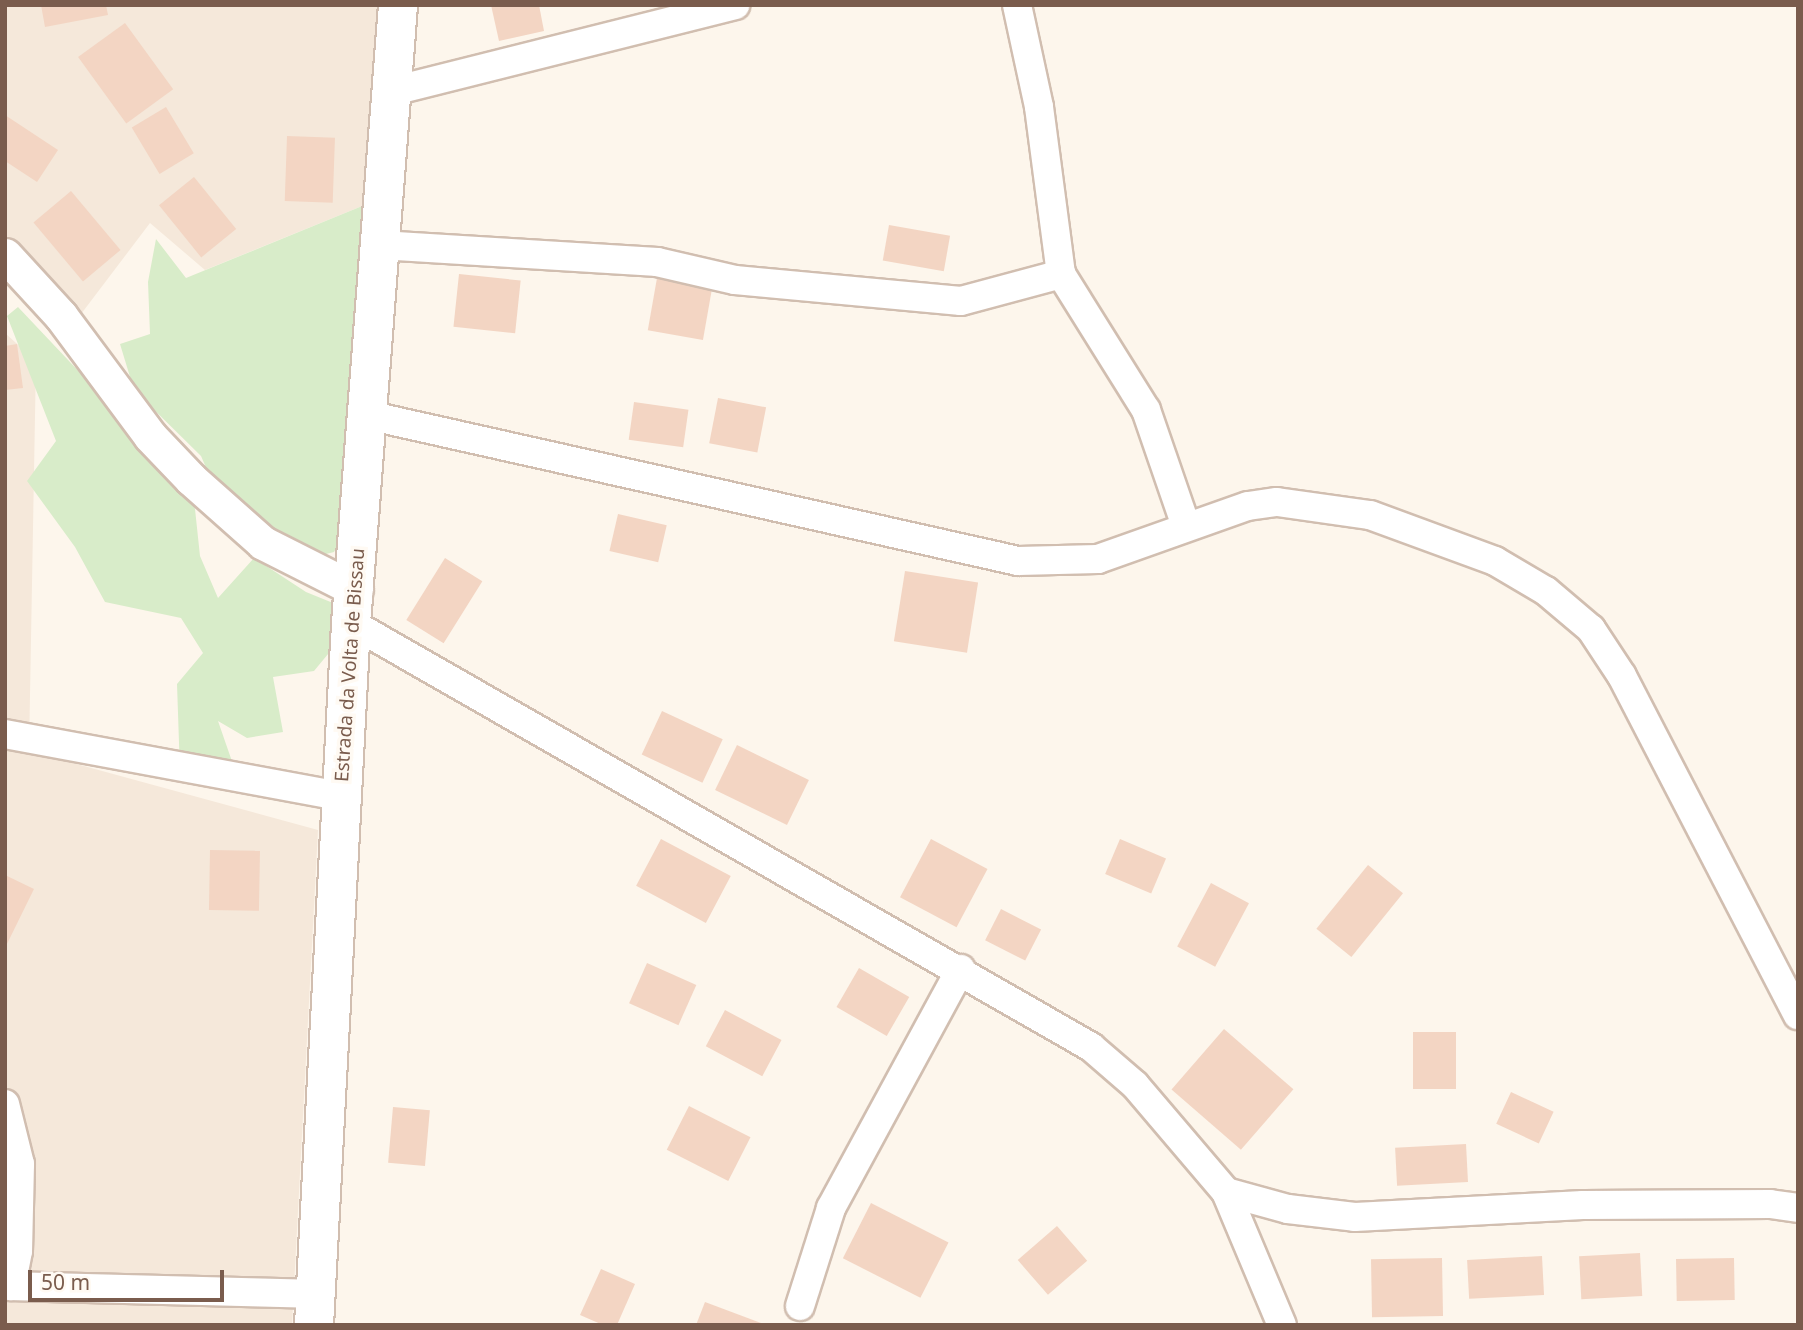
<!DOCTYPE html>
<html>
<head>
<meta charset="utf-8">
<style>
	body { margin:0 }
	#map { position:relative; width:1803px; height:1330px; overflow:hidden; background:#fdf6ec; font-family:"Noto Sans",sans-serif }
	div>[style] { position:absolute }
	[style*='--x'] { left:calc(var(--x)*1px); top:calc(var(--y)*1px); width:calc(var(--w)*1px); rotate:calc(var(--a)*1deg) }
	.residential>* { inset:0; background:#f5e8da }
	.green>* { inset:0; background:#d8ecc9 }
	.building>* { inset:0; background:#f3d5c3; transform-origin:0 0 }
	.roads { filter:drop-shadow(2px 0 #d1beb0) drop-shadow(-2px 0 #d1beb0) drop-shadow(0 2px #d1beb0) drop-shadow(0 -2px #d1beb0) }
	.minor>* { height:28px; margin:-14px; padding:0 14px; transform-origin:14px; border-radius:14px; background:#fff }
	.tertiary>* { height:33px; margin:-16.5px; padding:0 16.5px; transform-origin:16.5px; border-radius:16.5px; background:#fff }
	.secondary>* { height:38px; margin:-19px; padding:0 19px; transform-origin:19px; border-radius:19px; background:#fff }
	span { translate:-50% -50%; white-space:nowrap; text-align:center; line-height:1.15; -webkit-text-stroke:7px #fffaf3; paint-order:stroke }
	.street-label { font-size:19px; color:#7a5c4d }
	.frame { position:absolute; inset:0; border:7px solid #7a5c4d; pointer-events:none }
	.scale { position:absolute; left:28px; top:1270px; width:196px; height:32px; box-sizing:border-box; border:4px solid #7a5c4d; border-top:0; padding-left:9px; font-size:21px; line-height:24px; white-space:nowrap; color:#7a5c4d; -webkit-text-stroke:5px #fffaf3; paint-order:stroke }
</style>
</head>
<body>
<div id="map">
	<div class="residential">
		<div style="clip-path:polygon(5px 5px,380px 5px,372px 202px,205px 270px,150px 223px,75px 322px,5px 256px)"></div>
		<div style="clip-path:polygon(5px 333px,36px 361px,29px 751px,318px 830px,292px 1325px,5px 1325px)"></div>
	</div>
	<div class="green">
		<div style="clip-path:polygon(372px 202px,346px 529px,334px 552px,310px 558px,217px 493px,201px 456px,134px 390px,120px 344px,150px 334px,148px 282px,156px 239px,186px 278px)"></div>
		<div style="clip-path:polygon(18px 307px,188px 487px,195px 509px,200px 556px,218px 598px,254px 558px,306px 592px,338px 605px,333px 648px,314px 671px,273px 677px,283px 732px,247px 738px,218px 721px,235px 770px,211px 788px,180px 772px,177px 684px,203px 653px,181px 618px,105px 602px,75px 547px,27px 481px,56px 441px,7px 316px)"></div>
	</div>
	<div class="building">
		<div style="clip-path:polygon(41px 5px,106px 5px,108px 15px,45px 27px)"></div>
		<div style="clip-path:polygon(491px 5px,539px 5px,544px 31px,499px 41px)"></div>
		<div style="left:125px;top:23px;width:82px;height:58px;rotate:54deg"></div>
		<div style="left:166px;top:107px;width:54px;height:40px;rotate:59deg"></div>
		<div style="clip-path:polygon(5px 115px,58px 150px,37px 182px,5px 161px)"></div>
		<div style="left:287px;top:136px;width:48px;height:65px;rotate:2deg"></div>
		<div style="left:194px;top:177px;width:67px;height:45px;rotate:51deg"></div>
		<div style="left:71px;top:191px;width:77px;height:49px;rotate:50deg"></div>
		<div style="left:889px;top:225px;width:62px;height:36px;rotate:10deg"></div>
		<div style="left:459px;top:274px;width:62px;height:53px;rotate:6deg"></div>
		<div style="left:657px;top:278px;width:56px;height:53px;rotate:10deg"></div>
		<div style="clip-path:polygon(17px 344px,23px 388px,5px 390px,5px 346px)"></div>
		<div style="left:718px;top:398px;width:49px;height:46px;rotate:11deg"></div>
		<div style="left:634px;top:402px;width:55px;height:38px;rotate:8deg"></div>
		<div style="left:618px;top:514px;width:50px;height:38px;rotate:13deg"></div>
		<div style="left:445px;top:558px;width:44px;height:73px;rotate:32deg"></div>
		<div style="left:905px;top:571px;width:74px;height:71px;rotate:9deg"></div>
		<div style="left:662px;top:711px;width:67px;height:48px;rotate:25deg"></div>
		<div style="left:737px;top:745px;width:80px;height:50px;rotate:26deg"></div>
		<div style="left:661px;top:839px;width:79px;height:53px;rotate:28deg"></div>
		<div style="left:931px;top:839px;width:64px;height:66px;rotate:28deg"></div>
		<div style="left:1120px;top:839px;width:50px;height:38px;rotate:23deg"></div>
		<div style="left:210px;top:850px;width:50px;height:60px;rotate:1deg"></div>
		<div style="left:1368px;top:865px;width:45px;height:82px;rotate:39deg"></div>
		<div style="clip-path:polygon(5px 875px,34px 889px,5px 948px)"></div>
		<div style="left:1211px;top:883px;width:43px;height:72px;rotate:28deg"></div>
		<div style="left:1001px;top:909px;width:45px;height:35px;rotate:27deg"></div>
		<div style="left:647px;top:963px;width:54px;height:44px;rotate:24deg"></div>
		<div style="left:859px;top:968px;width:58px;height:45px;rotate:30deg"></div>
		<div style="left:725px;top:1010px;width:64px;height:41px;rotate:28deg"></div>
		<div style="left:1224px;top:1029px;width:92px;height:80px;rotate:41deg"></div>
		<div style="left:1456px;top:1032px;width:57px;height:43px;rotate:90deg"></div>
		<div style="left:1511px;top:1092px;width:47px;height:35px;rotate:25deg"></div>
		<div style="left:689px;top:1106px;width:69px;height:49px;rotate:27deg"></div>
		<div style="left:393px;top:1107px;width:37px;height:56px;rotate:5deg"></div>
		<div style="left:1466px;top:1144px;width:38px;height:71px;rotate:87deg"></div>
		<div style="left:871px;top:1203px;width:87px;height:62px;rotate:27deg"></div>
		<div style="left:1057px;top:1226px;width:46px;height:52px;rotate:49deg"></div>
		<div style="left:1640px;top:1253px;width:43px;height:61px;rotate:87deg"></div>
		<div style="left:1542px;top:1256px;width:39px;height:75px;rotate:87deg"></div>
		<div style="left:1442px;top:1258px;width:58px;height:71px;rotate:89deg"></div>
		<div style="left:1734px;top:1258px;width:42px;height:58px;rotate:89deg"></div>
		<div style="clip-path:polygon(601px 1269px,635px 1284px,617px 1325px,603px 1325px,580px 1315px)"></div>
		<div style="clip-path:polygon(705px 1302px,761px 1323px,760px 1325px,696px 1325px)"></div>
	</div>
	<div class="roads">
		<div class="minor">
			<div style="--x:1017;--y:5;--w:104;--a:77.8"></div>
			<div style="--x:1039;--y:107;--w:168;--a:82.5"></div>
			<div style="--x:1061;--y:274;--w:160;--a:58"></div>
			<div style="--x:1146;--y:410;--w:123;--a:71"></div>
			<div style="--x:393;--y:91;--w:353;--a:-14.1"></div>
			<div style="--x:380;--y:245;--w:278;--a:3.5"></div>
			<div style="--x:657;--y:262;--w:80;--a:13"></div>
			<div style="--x:735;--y:280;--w:227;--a:5.3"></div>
			<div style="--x:961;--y:301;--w:104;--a:-15.1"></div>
			<div style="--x:367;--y:415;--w:667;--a:12.64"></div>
			<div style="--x:1018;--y:561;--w:80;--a:-1.4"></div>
			<div style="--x:1098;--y:559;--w:159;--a:-19.5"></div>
			<div style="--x:1248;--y:506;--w:29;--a:-8"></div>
			<div style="--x:1277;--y:502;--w:94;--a:8"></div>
			<div style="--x:1370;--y:515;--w:133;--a:20.2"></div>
			<div style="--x:1495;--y:561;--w:59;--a:30.5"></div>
			<div style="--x:1546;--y:591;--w:59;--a:40.2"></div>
			<div style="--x:1591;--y:629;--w:56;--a:56.6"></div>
			<div style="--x:1622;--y:676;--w:382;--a:62.6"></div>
			<div style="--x:351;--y:623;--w:853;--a:29.81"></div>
			<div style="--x:1091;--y:1047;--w:58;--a:40.8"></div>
			<div style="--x:1135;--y:1085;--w:140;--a:49.6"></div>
			<div style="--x:1226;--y:1192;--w:144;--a:67.2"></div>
			<div style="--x:5;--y:734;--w:342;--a:10.5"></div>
			<div style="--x:5;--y:1104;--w:62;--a:76"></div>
			<div style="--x:20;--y:1164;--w:87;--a:91.3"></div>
			<div style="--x:18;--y:1251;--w:36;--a:101"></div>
			<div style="--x:11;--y:1286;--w:304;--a:1.5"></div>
			<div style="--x:1226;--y:1192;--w:64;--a:15.3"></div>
			<div style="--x:1288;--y:1209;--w:67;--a:6.8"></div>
			<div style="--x:1355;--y:1217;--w:228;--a:-3"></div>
			<div style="--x:1583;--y:1205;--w:187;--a:-0.3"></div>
			<div style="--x:1770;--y:1204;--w:28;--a:8"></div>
			<div style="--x:800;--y:1306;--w:103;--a:-72.4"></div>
			<div style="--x:831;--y:1208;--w:272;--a:-61.5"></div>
		</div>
		<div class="tertiary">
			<div style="--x:5;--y:255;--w:83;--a:47.4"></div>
			<div style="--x:61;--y:316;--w:149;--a:53.4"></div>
			<div style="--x:150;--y:436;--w:59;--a:46.4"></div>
			<div style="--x:191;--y:479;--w:96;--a:41.6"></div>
			<div style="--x:263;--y:543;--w:104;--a:26.8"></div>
		</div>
		<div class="secondary">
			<div style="--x:314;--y:1325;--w:703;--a:-86.98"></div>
			<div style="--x:351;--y:623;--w:620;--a:-85.65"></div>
		</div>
	</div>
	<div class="street-label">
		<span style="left:350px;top:665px;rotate:-86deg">Estrada da Volta de Bissau</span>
	</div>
	<div class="frame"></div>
	<div class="scale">50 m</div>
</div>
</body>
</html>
